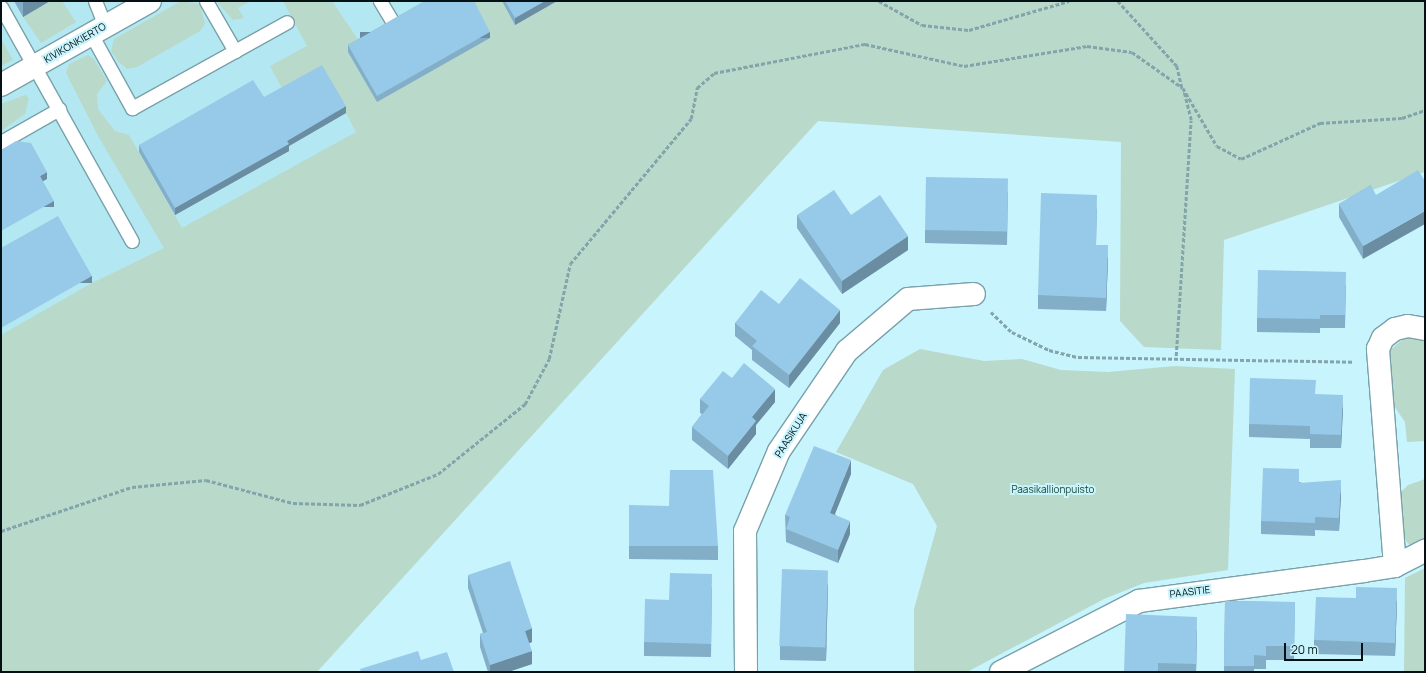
<!DOCTYPE html>
<html>
<head>
<meta charset="utf-8">
<style>
	body { margin:0 }
	#map { position:relative; width:1426px; height:673px; overflow:hidden; background:#c8f4fd; font-family:Manrope,sans-serif }
	div>[style] { position:absolute }
	[style*='--x'] { left:calc(var(--x)*1px); top:calc(var(--y)*1px); width:calc(var(--w)*1px); rotate:calc(var(--a)*1deg) }
	.built>* { inset:0; background:#b3e8f2 }
	.green>* { inset:0; background:#b9d9ca }
	.path>* { height:2.5px; margin-top:-1.25px; transform-origin:0; background:repeating-linear-gradient(90deg,#82a4ab 0 4px,transparent 0 6px) }
	.roads { filter:drop-shadow(1px 0 #78a1a9) drop-shadow(-1px 0 #78a1a9) drop-shadow(0 1px #78a1a9) drop-shadow(0 -1px #78a1a9) }
	.lane>* { height:13px; margin:-6.5px; padding:0 6.5px; transform-origin:6.5px; border-radius:6.5px; background:#fff }
	.street>* { height:22px; margin:-11px; padding:0 11px; transform-origin:11px; border-radius:11px; background:#fff }
	.wall>* { inset:0; background:#82aec8 }
	.shaded-wall>* { inset:0; background:#6a8da2; transform-origin:0 0 }
	.building>* { inset:0; background:#97cae8; transform-origin:0 0 }
	span { translate:-50% -50%; white-space:nowrap; text-align:center; line-height:1.15; -webkit-text-stroke:4px #c8f4fd; paint-order:stroke }
	.street-label { font-size:10px; color:#031114 }
	.park-label { font-size:10px; color:#184533 }
	.frame { position:absolute; inset:0; border:2px solid #031114; pointer-events:none }
	.scale { position:absolute; left:1284px; top:643px; width:79px; height:18px; box-sizing:border-box; border:2px solid #031114; border-top:0; padding-left:5px; font-size:12px; line-height:14px; white-space:nowrap; color:#031114; -webkit-text-stroke:3px #c8f4fd; paint-order:stroke }
</style>
</head>
<body>
<div id="map">
	<div class="built">
		<div style="clip-path:polygon(1px 1px,634px 1px,1px 361px)"></div>
	</div>
	<div class="green">
		<div style="clip-path:polygon(50px 1px,62px 1px,76px 22px,41px 43px,23px 17px)"></div>
		<div style="clip-path:polygon(181px 1px,200px 4px,205px 24px,200px 31px,137px 67px,127px 69px,118px 61px,111px 51px,114px 39px)"></div>
		<div style="clip-path:polygon(216px 1px,251px 1px,238px 8px,244px 18px,233px 20px)"></div>
		<div style="clip-path:polygon(283px 1px,332px 1px,361px 44px,470px 1px,502px 1px,515px 25px,557px 1px,1425px 1px,1425px 172px,1224px 240px,1221px 350px,1144px 347px,1120px 321px,1121px 142px,818px 121px,317px 672px,1px 672px,1px 335px,92px 283px,164px 248px,98px 136px,66px 73px,69px 64px,88px 55px,94px 59px,107px 81px,97px 94px,98px 109px,115px 131px,129px 135px,182px 228px,356px 132px,346px 113px,284px 92px,270px 66px,307px 46px)"></div>
		<div style="clip-path:polygon(1px 39px,13px 60px,1px 66px)"></div>
		<div style="clip-path:polygon(25px 95px,29px 98px,25px 114px,1px 131px,1px 104px)"></div>
		<div style="clip-path:polygon(1407px 336px,1425px 339px,1425px 441px,1407px 442px,1405px 422px,1392px 403px,1390px 350px)"></div>
		<div style="clip-path:polygon(920px 349px,984px 361px,1022px 359px,1061px 370px,1108px 372px,1175px 366px,1235px 369px,1228px 570px,1144px 583px,1104px 599px,967px 672px,914px 672px,914px 609px,937px 526px,913px 484px,836px 452px,883px 370px)"></div>
		<div style="clip-path:polygon(1425px 479px,1425px 542px,1411px 547px,1402px 536px,1399px 494px,1408px 485px)"></div>
		<div style="clip-path:polygon(1425px 568px,1425px 672px,1404px 672px,1405px 578px)"></div>
	</div>
	<div class="path">
		<div style="--x:879;--y:1;--w:49;--a:29.2"></div>
		<div style="--x:922;--y:25;--w:47;--a:6.1"></div>
		<div style="--x:969;--y:30;--w:104;--a:-16.2"></div>
		<div style="--x:1118;--y:1;--w:88;--a:47.8"></div>
		<div style="--x:1177;--y:66;--w:23;--a:77"></div>
		<div style="--x:991;--y:312;--w:29;--a:44"></div>
		<div style="--x:1012;--y:332;--w:41;--a:25.9"></div>
		<div style="--x:1049;--y:350;--w:30;--a:14"></div>
		<div style="--x:1078;--y:357;--w:276;--a:1"></div>
		<div style="--x:1176;--y:356;--w:236;--a:-86.4"></div>
		<div style="--x:1191;--y:120;--w:29;--a:-104"></div>
		<div style="--x:1;--y:531;--w:138;--a:-18.6"></div>
		<div style="--x:132;--y:487;--w:74;--a:-5.4"></div>
		<div style="--x:206;--y:480;--w:90;--a:14.8"></div>
		<div style="--x:293;--y:503;--w:67;--a:1.7"></div>
		<div style="--x:360;--y:505;--w:84;--a:-21.7"></div>
		<div style="--x:438;--y:474;--w:112;--a:-38.8"></div>
		<div style="--x:525;--y:404;--w:51;--a:-61.9"></div>
		<div style="--x:549;--y:359;--w:97;--a:-77.5"></div>
		<div style="--x:570;--y:264;--w:189;--a:-50.2"></div>
		<div style="--x:691;--y:119;--w:32;--a:-79"></div>
		<div style="--x:697;--y:88;--w:23;--a:-41"></div>
		<div style="--x:714;--y:73;--w:154;--a:-10.9"></div>
		<div style="--x:865;--y:44;--w:101;--a:12.5"></div>
		<div style="--x:964;--y:66;--w:125;--a:-9.2"></div>
		<div style="--x:1087;--y:46;--w:45;--a:7.6"></div>
		<div style="--x:1132;--y:52;--w:62;--a:35.2"></div>
		<div style="--x:1183;--y:88;--w:67;--a:59.6"></div>
		<div style="--x:1217;--y:146;--w:27;--a:28"></div>
		<div style="--x:1241;--y:159;--w:87;--a:-24.5"></div>
		<div style="--x:1320;--y:123;--w:82;--a:-3.5"></div>
		<div style="--x:1402;--y:118;--w:24;--a:-19"></div>
	</div>
	<div class="roads">
		<div class="lane">
			<div style="--x:95;--y:1;--w:27;--a:68"></div>
			<div style="--x:206;--y:1;--w:58;--a:59.9"></div>
			<div style="--x:380;--y:1;--w:21;--a:59"></div>
			<div style="--x:1;--y:7;--w:268;--a:60.8"></div>
			<div style="--x:91;--y:34;--w:85;--a:61"></div>
			<div style="--x:132;--y:108;--w:177;--a:-29"></div>
			<div style="--x:1;--y:142;--w:67;--a:-29.6"></div>
		</div>
		<div class="street">
			<div style="--x:1;--y:85;--w:171;--a:-29.4"></div>
			<div style="--x:1395;--y:566;--w:218;--a:-94.5"></div>
			<div style="--x:1378;--y:349;--w:12;--a:-66"></div>
			<div style="--x:1383;--y:338;--w:15;--a:-37"></div>
			<div style="--x:1395;--y:329;--w:13;--a:-13"></div>
			<div style="--x:1408;--y:326;--w:17;--a:10"></div>
			<div style="--x:746;--y:672;--w:141;--a:-90.4"></div>
			<div style="--x:745;--y:531;--w:87;--a:-67"></div>
			<div style="--x:779;--y:451;--w:121;--a:-55.8"></div>
			<div style="--x:847;--y:351;--w:80;--a:-40.4"></div>
			<div style="--x:908;--y:299;--w:66;--a:-4.3"></div>
			<div style="--x:1001;--y:672;--w:155;--a:-27.2"></div>
			<div style="--x:1139;--y:601;--w:227;--a:-7.6"></div>
			<div style="--x:1364;--y:571;--w:31;--a:-9"></div>
			<div style="--x:1395;--y:566;--w:34;--a:-27"></div>
		</div>
	</div>
	<div class="wall">
		<div style="clip-path:polygon(14px 1px,50px 1px,23px 17px)"></div>
		<div style="clip-path:polygon(425px 1px,474px 1px,490px 38px,377px 102px,348px 52px,348px 45px)"></div>
		<div style="clip-path:polygon(502px 1px,557px 1px,515px 25px)"></div>
		<div style="clip-path:polygon(264px 97px,346px 113px,289px 146px,289px 151px,175px 215px,139px 152px,139px 145px)"></div>
		<div style="clip-path:polygon(1371px 185px,1363px 259px,1339px 217px,1339px 204px)"></div>
		<div style="clip-path:polygon(1008px 192px,1007px 245px,925px 243px,925px 230px)"></div>
		<div style="clip-path:polygon(1097px 208px,1096px 245px,1108px 258px,1106px 311px,1038px 309px,1038px 295px)"></div>
		<div style="clip-path:polygon(797px 215px,851px 215px,908px 250px,842px 294px,797px 228px)"></div>
		<div style="clip-path:polygon(1346px 285px,1345px 328px,1320px 328px,1320px 333px,1257px 332px,1257px 318px)"></div>
		<div style="clip-path:polygon(779px 304px,840px 323px,789px 388px,752px 360px,752px 350px,735px 336px,735px 323px)"></div>
		<div style="clip-path:polygon(732px 378px,775px 402px,756px 425px,756px 434px,728px 469px,692px 440px,692px 427px,702px 414px,700px 413px,700px 399px)"></div>
		<div style="clip-path:polygon(1343px 408px,1341px 448px,1310px 448px,1310px 439px,1249px 437px,1249px 424px)"></div>
		<div style="clip-path:polygon(851px 474px,835px 514px,850px 534px,838px 563px,786px 542px,785px 515px)"></div>
		<div style="clip-path:polygon(1299px 482px,1341px 494px,1339px 531px,1315px 530px,1315px 536px,1261px 534px,1261px 521px)"></div>
		<div style="clip-path:polygon(629px 505px,718px 546px,718px 560px,629px 559px)"></div>
		<div style="clip-path:polygon(468px 575px,532px 642px,529px 643px,532px 664px,508px 672px,488px 672px,480px 647px,480px 634px,483px 633px,468px 588px)"></div>
		<div style="clip-path:polygon(828px 584px,826px 661px,780px 660px,780px 646px)"></div>
		<div style="clip-path:polygon(712px 587px,711px 657px,644px 656px,644px 642px,669px 600px)"></div>
		<div style="clip-path:polygon(1225px 601px,1295px 602px,1294px 660px,1266px 660px,1266px 669px,1254px 669px,1254px 672px,1224px 672px)"></div>
		<div style="clip-path:polygon(1397px 601px,1395px 656px,1314px 654px,1314px 640px)"></div>
		<div style="clip-path:polygon(1197px 630px,1196px 672px,1124px 672px)"></div>
	</div>
	<div class="shaded-wall">
		<div style="clip-path:polygon(23px 1px,50px 1px,23px 17px)"></div>
		<div style="clip-path:polygon(545px 1px,557px 1px,515px 25px,515px 18px)"></div>
		<div style="left:490px;top:32px;width:6px;height:130px;rotate:90deg"></div>
		<div style="clip-path:polygon(346px 106px,346px 113px,289px 146px,289px 151px,175px 215px,175px 208px,287px 141px)"></div>
		<div style="clip-path:polygon(47px 172px,47px 179px,40px 183px,40px 176px)"></div>
		<div style="left:54px;top:201px;width:6px;height:61px;rotate:90deg"></div>
		<div style="clip-path:polygon(1425px 211px,1425px 224px,1363px 259px,1363px 246px)"></div>
		<div style="clip-path:polygon(908px 236px,908px 250px,842px 294px,842px 281px)"></div>
		<div style="clip-path:polygon(1108px 245px,1108px 258px,1106px 311px,1106px 298px)"></div>
		<div style="left:92px;top:276px;width:7px;height:105px;rotate:90deg"></div>
		<div style="clip-path:polygon(840px 310px,840px 323px,789px 388px,789px 375px)"></div>
		<div style="clip-path:polygon(775px 389px,775px 402px,756px 425px,756px 434px,728px 469px,728px 456px,752px 417px)"></div>
		<div style="clip-path:polygon(1343px 395px,1343px 408px,1341px 448px,1341px 435px)"></div>
		<div style="clip-path:polygon(851px 460px,851px 474px,830px 526px,830px 513px)"></div>
		<div style="clip-path:polygon(1341px 480px,1341px 494px,1339px 531px,1339px 518px)"></div>
		<div style="clip-path:polygon(850px 521px,850px 534px,838px 563px,838px 550px)"></div>
		<div style="clip-path:polygon(828px 571px,828px 584px,826px 661px,826px 648px)"></div>
		<div style="clip-path:polygon(1397px 588px,1397px 601px,1395px 656px,1395px 643px)"></div>
		<div style="clip-path:polygon(1197px 617px,1197px 630px,1196px 672px,1196px 664px)"></div>
		<div style="clip-path:polygon(532px 628px,532px 642px,525px 645px,525px 631px)"></div>
		<div style="clip-path:polygon(532px 651px,532px 664px,508px 672px,490px 672px,490px 665px)"></div>
	</div>
	<div class="building">
		<div style="clip-path:polygon(425px 1px,474px 1px,490px 32px,377px 96px,348px 45px)"></div>
		<div style="clip-path:polygon(505px 1px,545px 1px,515px 18px)"></div>
		<div style="clip-path:polygon(322px 65px,346px 106px,287px 141px,289px 144px,175px 208px,139px 145px,253px 80px,264px 97px)"></div>
		<div style="clip-path:polygon(16px 141px,31px 143px,47px 172px,40px 176px,54px 201px,1px 231px,1px 150px)"></div>
		<div style="clip-path:polygon(1418px 170px,1425px 181px,1425px 211px,1363px 246px,1339px 204px,1371px 185px,1376px 195px)"></div>
		<div style="left:926px;top:177px;width:82px;height:53px;rotate:1deg"></div>
		<div style="clip-path:polygon(834px 190px,851px 215px,880px 195px,908px 236px,842px 281px,797px 215px)"></div>
		<div style="clip-path:polygon(1041px 193px,1097px 195px,1096px 245px,1108px 245px,1106px 298px,1038px 295px)"></div>
		<div style="clip-path:polygon(58px 216px,92px 276px,1px 328px,1px 248px)"></div>
		<div style="clip-path:polygon(1258px 270px,1346px 272px,1345px 315px,1320px 315px,1320px 319px,1257px 318px)"></div>
		<div style="clip-path:polygon(800px 278px,840px 310px,789px 375px,752px 346px,757px 341px,735px 323px,761px 290px,779px 304px)"></div>
		<div style="clip-path:polygon(744px 363px,775px 389px,752px 417px,756px 421px,728px 456px,692px 427px,709px 406px,700px 399px,723px 371px,732px 378px)"></div>
		<div style="clip-path:polygon(1250px 378px,1316px 380px,1315px 394px,1343px 395px,1341px 435px,1310px 434px,1310px 426px,1249px 424px)"></div>
		<div style="clip-path:polygon(814px 446px,851px 460px,830px 513px,850px 521px,838px 550px,786px 529px,790px 517px,785px 515px)"></div>
		<div style="clip-path:polygon(1263px 468px,1299px 469px,1299px 483px,1341px 480px,1339px 518px,1315px 517px,1315px 523px,1261px 521px)"></div>
		<div style="clip-path:polygon(670px 470px,713px 470px,718px 546px,629px 546px,629px 505px,669px 506px)"></div>
		<div style="clip-path:polygon(510px 561px,532px 628px,525px 631px,532px 651px,490px 665px,480px 634px,487px 632px,468px 575px)"></div>
		<div style="left:782px;top:569px;width:46px;height:77px;rotate:2deg"></div>
		<div style="clip-path:polygon(670px 573px,712px 574px,711px 644px,644px 642px,645px 599px,669px 600px)"></div>
		<div style="clip-path:polygon(1356px 587px,1397px 588px,1395px 643px,1314px 640px,1316px 597px,1356px 598px)"></div>
		<div style="clip-path:polygon(1225px 601px,1295px 602px,1294px 646px,1266px 646px,1266px 656px,1254px 655px,1254px 666px,1224px 666px)"></div>
		<div style="clip-path:polygon(1126px 614px,1197px 617px,1196px 664px,1158px 663px,1158px 672px,1124px 672px)"></div>
		<div style="clip-path:polygon(418px 651px,421px 660px,447px 652px,454px 672px,361px 672px,360px 669px)"></div>
	</div>
	<div class="street-label">
		<span style="left:75px;top:43px;rotate:-30deg">KIVIKONKIERTO</span>
		<span style="left:791px;top:435px;rotate:-58deg">PAASIKUJA</span>
		<span style="left:1190px;top:592px;rotate:-7deg">PAASITIE</span>
	</div>
	<div class="park-label">
		<span style="left:1053px;top:490px">Paasikallionpuisto</span>
	</div>
	<div class="frame"></div>
	<div class="scale">20 m</div>
</div>
</body>
</html>
